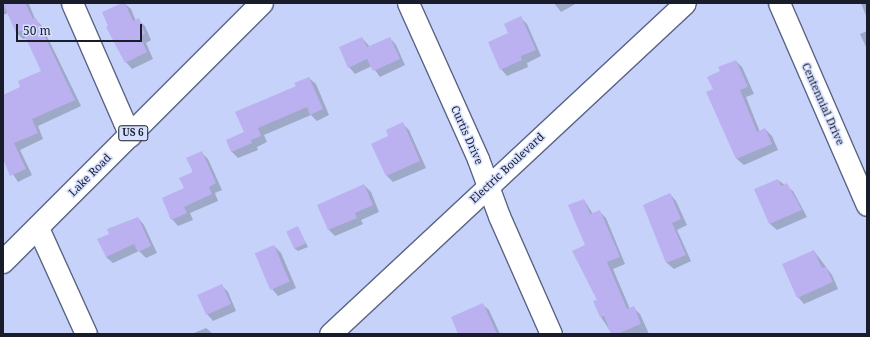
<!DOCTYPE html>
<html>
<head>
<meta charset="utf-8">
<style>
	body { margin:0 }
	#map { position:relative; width:870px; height:337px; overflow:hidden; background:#c6d2f9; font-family:"Noto Serif",serif }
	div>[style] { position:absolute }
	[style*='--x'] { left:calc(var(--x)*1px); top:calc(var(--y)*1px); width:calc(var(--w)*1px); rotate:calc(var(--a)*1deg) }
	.shadow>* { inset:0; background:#0003 }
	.building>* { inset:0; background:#bbb1f1; transform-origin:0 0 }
	.roads { filter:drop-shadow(1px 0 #5a6586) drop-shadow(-1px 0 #5a6586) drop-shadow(0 1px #5a6586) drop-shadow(0 -1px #5a6586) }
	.minor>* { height:21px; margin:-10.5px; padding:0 10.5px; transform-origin:10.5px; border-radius:10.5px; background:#fff }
	.major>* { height:22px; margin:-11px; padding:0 11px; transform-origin:11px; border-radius:11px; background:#fff }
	span { translate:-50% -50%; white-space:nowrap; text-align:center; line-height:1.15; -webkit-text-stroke:3px #d5dfff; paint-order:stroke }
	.shield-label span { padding:1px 3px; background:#d5dfff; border:1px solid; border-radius:3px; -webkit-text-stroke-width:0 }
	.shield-label { font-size:10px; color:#191d2b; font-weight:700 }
	.street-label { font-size:11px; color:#191d2b }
	.frame { position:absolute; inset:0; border:4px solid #191d2b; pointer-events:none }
	.scale { position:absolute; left:16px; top:24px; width:126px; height:18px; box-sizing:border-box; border:2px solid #191d2b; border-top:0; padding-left:5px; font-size:12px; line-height:14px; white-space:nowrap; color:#191d2b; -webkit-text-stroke:3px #d5dfff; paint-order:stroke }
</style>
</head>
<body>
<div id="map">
	<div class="shadow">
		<div style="clip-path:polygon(3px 3px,29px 4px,35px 19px,42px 26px,81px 106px,38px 126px,43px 139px,20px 150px,32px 175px,18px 182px,3px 159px,3px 116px,22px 87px,42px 71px,27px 38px,23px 39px,17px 33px,8px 13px,3px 15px)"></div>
		<div style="clip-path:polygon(124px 3px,131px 9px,136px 21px,138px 20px,145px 26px,151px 40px,146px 43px,153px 59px,132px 69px,126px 62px)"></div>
		<div style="clip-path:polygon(554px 3px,577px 3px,561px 12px)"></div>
		<div style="clip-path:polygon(861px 3px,867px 3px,867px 18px)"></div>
		<div style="clip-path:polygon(521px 18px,527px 24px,541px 56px,527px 63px,528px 67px,507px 76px,501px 69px,510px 34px)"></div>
		<div style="clip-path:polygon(867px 31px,867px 49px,860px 34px)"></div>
		<div style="clip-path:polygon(362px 38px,370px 47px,390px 38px,396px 45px,405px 65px,380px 77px,372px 66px,355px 74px,349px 67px)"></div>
		<div style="clip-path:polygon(736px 61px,742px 67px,754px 94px,746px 97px,760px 132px,765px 129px,772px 136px,778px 150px,744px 165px,737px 159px,707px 92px,714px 90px,721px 72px)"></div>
		<div style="clip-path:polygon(309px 78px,316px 84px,329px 115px,317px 121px,311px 115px,264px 135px,267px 142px,257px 147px,258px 150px,238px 158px,232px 152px,227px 140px,245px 132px)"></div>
		<div style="clip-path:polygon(402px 123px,409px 130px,426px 168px,393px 182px,387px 176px,373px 144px,390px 136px)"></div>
		<div style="clip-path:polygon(201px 152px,208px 159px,222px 190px,215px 193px,218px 201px,190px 213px,193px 220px,178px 226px,172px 219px)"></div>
		<div style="clip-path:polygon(778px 180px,793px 191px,807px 217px,777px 230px,770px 224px,755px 190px)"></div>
		<div style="clip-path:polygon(364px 185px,371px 192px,379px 212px,361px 220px,363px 224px,335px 236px,329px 230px,318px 206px)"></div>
		<div style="clip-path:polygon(670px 194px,676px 201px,687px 225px,677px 230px,691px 261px,674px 269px,667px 263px)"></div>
		<div style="clip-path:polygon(584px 200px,593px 214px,599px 211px,606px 218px,625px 264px,613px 269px,630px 309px,634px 308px,640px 314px,649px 334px,612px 334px,601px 317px,587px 246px)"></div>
		<div style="clip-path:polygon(138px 218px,144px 225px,157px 253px,146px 258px,139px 251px,113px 263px,106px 257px)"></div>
		<div style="clip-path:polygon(297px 227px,308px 247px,298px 251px,294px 248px)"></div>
		<div style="clip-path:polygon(274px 246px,281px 253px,296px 288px,278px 296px,272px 289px)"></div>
		<div style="clip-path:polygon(814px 251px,832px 275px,838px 289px,804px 304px,798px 297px)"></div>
		<div style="clip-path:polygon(222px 286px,228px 292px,236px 311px,213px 321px,207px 314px)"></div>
		<div style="clip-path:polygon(482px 304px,489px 310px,500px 334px,457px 334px)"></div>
		<div style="clip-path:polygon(206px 328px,213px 334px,192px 334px)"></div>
	</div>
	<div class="building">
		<div style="clip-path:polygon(3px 3px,25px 3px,33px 19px,36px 18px,75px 100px,32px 119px,38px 133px,14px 143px,26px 169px,10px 176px,3px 159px,3px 95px,20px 87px,18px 81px,41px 71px,22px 30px,16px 33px)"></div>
		<div style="clip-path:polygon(122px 3px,125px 3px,133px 21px,139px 18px,145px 34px,140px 36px,147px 52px,125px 63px,106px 27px,108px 26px,102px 12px)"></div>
		<div style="clip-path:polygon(521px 16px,536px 50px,521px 56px,522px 60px,500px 70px,488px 42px,508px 33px,504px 24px)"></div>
		<div style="clip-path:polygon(362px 37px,367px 47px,390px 37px,400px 59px,373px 71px,367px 59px,348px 68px,339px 47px)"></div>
		<div style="clip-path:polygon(736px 60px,748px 87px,740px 90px,757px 132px,765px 128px,772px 144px,736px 159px,706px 92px,713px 89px,707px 77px,720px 71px,718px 67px)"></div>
		<div style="clip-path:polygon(309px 77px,323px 109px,310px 115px,307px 107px,258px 128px,261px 136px,251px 140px,252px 143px,231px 152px,226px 140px,244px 132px,235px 112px,296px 86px,294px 83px)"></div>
		<div style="clip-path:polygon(403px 122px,420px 161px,386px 176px,371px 144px,388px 136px,386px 130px)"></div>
		<div style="clip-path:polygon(202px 151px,216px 183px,209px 187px,212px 194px,184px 207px,187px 213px,171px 220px,162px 198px,184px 188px,179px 178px,193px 172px,186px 158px)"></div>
		<div style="clip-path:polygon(778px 179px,781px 186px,787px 183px,802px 210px,769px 224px,754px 189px)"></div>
		<div style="clip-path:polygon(364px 184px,373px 205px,355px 213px,357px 218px,328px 230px,317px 205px)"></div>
		<div style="clip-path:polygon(670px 193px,681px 219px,672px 223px,686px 255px,666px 263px,643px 205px)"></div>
		<div style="clip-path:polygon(584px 199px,590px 214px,600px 210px,620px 257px,607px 262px,627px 309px,634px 306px,641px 324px,617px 334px,611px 334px,604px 316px,600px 317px,593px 301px,597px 300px,572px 251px,585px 245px,568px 205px)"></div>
		<div style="clip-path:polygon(138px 217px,151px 246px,138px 252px,134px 244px,106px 257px,97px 239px,109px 234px,107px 229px)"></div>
		<div style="left:298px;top:226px;width:19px;height:13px;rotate:65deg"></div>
		<div style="left:274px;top:245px;width:40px;height:21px;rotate:67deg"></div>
		<div style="clip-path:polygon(814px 250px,822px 268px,826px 267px,833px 282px,797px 298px,782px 264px)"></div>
		<div style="left:222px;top:284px;width:22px;height:27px;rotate:66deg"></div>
		<div style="clip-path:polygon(483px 303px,497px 334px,458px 334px,451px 317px)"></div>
	</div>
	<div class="roads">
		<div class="minor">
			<div style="--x:72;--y:3;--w:145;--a:66.4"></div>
			<div style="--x:408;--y:3;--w:171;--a:65.8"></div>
			<div style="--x:478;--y:159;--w:61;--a:69.8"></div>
			<div style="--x:499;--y:216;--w:129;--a:66.2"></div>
			<div style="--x:779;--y:3;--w:220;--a:66.5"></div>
			<div style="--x:38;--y:228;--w:116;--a:65.6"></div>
			<div style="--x:330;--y:334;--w:485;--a:-43"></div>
		</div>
		<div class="major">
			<div style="--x:3;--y:262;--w:366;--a:-45"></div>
		</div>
	</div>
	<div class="shield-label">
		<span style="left:133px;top:133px">US 6</span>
	</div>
	<div class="street-label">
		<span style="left:823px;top:104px;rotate:66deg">Centennial Drive</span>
		<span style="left:467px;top:135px;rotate:66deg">Curtis Drive</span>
		<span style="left:507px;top:168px;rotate:-43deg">Electric Boulevard</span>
		<span style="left:90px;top:175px;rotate:-45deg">Lake Road</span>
	</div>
	<div class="frame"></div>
	<div class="scale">50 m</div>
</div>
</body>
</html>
